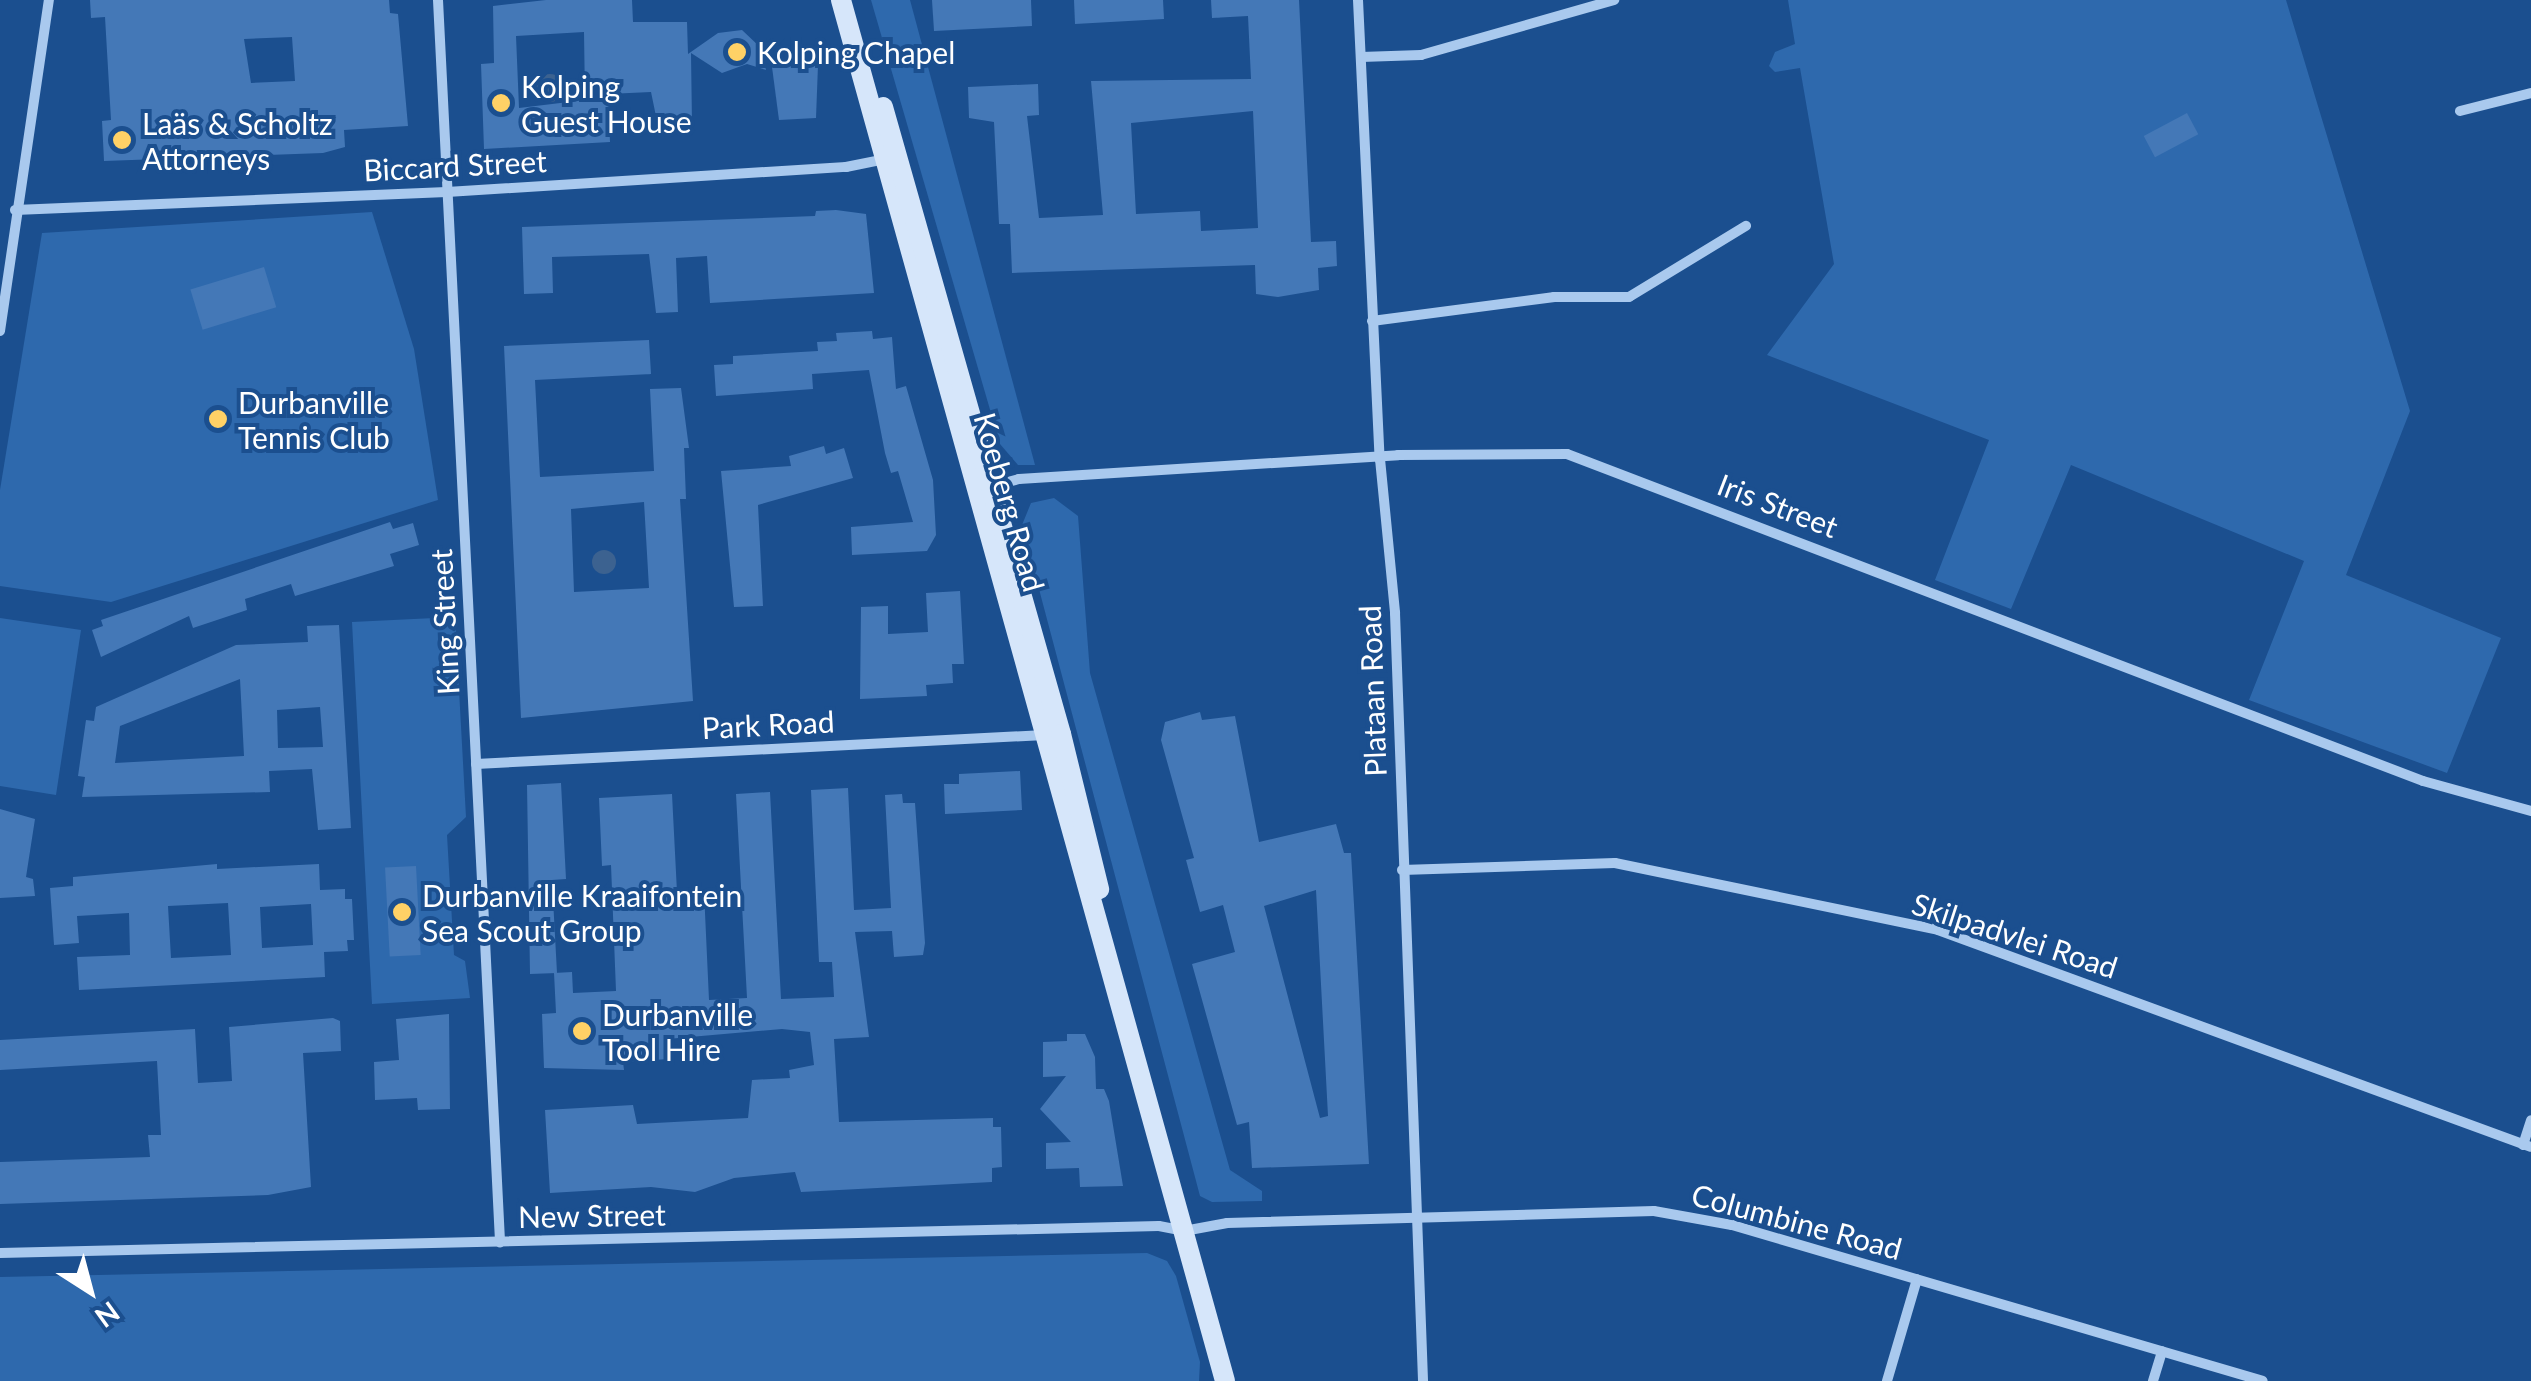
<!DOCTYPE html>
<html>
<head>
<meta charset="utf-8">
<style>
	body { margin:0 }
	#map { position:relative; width:2531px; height:1381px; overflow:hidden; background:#1b4f8f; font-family:Lato,sans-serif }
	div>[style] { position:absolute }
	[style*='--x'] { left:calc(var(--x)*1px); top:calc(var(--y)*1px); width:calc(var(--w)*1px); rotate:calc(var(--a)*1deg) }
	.green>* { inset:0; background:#2e69ad }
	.water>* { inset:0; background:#3c6290 }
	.round { border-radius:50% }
	.building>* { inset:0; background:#4478b7; transform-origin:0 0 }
	.minor>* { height:10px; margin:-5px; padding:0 5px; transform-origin:5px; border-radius:5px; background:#a9c9ee }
	.secondary>* { height:20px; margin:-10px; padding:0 10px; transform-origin:10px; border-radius:10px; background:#d6e6fa }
	.dots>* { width:28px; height:28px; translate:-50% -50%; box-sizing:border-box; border:5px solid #1b4f8f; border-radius:50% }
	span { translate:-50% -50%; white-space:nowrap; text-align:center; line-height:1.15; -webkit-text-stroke:8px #1b4f8f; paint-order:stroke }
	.poi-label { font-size:30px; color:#fff }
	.left { translate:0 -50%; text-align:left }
	.street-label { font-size:30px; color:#fff }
	.north { position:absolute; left:40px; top:1241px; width:100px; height:100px; -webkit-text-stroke:8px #1b4f8f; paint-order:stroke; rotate:144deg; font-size:28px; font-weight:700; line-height:40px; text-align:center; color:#fff }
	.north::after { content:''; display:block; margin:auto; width:35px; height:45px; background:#fff; clip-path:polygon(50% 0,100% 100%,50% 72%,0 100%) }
</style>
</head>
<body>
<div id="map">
	<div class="green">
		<div style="clip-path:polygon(871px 0,910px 0,1035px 465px,1018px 465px,1000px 444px)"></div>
		<div style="clip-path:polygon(1788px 0,2286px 0,2410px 411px,2346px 575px,2501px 638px,2447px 773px,2249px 700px,2304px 561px,2071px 465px,2011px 609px,1935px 580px,1989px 440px,1767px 355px,1834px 264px,1800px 68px,1775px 72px,1769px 66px,1775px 52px,1795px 44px)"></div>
		<div style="clip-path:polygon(372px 212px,414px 349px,438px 500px,111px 602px,0 586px,0 490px,42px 233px)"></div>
		<div style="clip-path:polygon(1054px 498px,1078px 516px,1090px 673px,1230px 1170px,1262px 1191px,1262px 1201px,1212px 1202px,1200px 1196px,1022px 525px,1031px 503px)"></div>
		<div style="clip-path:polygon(455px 617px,466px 817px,447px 835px,454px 955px,465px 961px,470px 998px,372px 1004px,352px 622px)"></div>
		<div style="clip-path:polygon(0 618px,81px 630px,56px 795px,0 786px)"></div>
		<div style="clip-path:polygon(1147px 1253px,1167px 1261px,1176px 1276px,1200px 1362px,1199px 1381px,0 1381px,0 1277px)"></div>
	</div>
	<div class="water">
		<div class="round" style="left:536px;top:74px;width:28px;height:28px"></div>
		<div class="round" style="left:592px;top:550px;width:24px;height:24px"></div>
	</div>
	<div class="building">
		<div style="clip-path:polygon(evenodd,90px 0,389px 0,390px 13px,398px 14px,408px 126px,344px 130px,345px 147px,323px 153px,104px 161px,102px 121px,111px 120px,105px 17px,91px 18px,90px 0,292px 37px,295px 81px,251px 83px,244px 39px,292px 37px)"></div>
		<div style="clip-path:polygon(evenodd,546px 0,632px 0,633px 22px,687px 22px,688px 54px,718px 33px,742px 30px,761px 48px,766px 70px,747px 64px,722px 73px,691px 53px,692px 124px,658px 126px,651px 92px,608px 94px,610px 142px,484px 149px,481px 64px,494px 63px,493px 6px,546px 0,584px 32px,585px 100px,519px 108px,516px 36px,584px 32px)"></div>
		<div style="clip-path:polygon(932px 0,1031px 0,1032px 26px,934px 31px)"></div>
		<div style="clip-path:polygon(1074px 0,1163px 0,1164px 19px,1075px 24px)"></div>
		<div style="clip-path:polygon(evenodd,1211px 0,1299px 0,1311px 242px,1336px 241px,1337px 266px,1318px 268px,1319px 290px,1278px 297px,1256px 294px,1255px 265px,1012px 273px,1010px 224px,999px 224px,994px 122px,969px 118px,968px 87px,1038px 84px,1039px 115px,1027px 116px,1039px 218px,1103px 215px,1091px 81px,1251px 79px,1248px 16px,1212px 18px,1211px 0,1253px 111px,1258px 228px,1201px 231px,1200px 211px,1136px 214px,1131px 123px,1253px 111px)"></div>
		<div style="clip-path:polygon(818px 65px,816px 118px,779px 120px,772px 67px)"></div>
		<div style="left:2187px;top:113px;width:24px;height:49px;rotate:62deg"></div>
		<div style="clip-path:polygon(836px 210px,866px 214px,874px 293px,710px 303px,707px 256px,676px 258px,678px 312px,656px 313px,649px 254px,552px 257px,553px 293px,524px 294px,522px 227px,815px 216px,816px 211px)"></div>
		<div style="left:264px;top:267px;width:42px;height:77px;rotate:73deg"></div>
		<div style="clip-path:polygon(872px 331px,873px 339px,892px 337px,896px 389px,906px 386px,933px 480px,936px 535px,927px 551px,852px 555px,851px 527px,913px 522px,898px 471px,891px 473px,885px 453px,869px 370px,812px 374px,813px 389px,716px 396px,714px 365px,733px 364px,733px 356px,818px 351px,817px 342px,837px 341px,836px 333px)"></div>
		<div style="clip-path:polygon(evenodd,649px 340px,651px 374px,535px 380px,540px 477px,654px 471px,650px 389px,681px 388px,689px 448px,684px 448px,686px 499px,680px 499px,693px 701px,521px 718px,504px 346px,649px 340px,644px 502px,649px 588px,574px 592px,571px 509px,644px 502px)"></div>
		<div style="clip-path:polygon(824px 446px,826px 454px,844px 448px,853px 478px,758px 505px,763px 606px,734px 607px,721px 471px,791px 466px,789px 456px)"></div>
		<div style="clip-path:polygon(390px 522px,393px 529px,413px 523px,419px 545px,390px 554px,394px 566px,295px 596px,291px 584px,245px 599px,247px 610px,193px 628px,189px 616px,101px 657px,92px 630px,103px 626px,101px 620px)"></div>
		<div style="clip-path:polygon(960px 591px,964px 664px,952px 664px,953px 683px,926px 685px,927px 696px,860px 699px,861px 607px,888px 606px,888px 634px,928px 632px,926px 593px)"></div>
		<div style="clip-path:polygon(evenodd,339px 625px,351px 828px,318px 830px,312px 769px,269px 771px,270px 792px,82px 797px,85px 777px,78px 776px,86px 720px,94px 721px,96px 707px,236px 645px,308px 642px,307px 626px,339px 625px,240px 679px,244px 756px,115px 763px,120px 726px,240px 679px,339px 625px,320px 707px,323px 747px,278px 748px,277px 710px,320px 707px)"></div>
		<div style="clip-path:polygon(evenodd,1200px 712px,1202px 720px,1235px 716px,1259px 842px,1336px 824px,1344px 853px,1351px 853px,1369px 1164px,1252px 1168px,1249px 1122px,1237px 1125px,1192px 964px,1235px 952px,1223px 905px,1200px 912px,1186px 860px,1194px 858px,1161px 740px,1165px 722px,1200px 712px,1316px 890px,1328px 1116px,1320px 1118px,1264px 906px,1316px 890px)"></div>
		<div style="clip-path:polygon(1020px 771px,1022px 810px,945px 814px,944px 784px,959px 784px,959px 774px)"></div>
		<div style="clip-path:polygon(561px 783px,566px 879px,552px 880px,557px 973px,530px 974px,527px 785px)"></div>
		<div style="clip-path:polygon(848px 788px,854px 910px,891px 908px,885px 795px,902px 794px,903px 803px,915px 803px,925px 943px,923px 955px,894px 957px,892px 931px,855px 932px,869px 1037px,834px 1039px,839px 1122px,993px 1118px,993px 1127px,1001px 1127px,1002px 1167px,992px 1168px,992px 1182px,801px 1192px,795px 1172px,734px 1178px,695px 1192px,651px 1187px,550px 1193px,545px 1110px,633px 1105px,637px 1124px,748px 1118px,752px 1080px,790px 1078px,789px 1070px,814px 1065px,810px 1032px,782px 1029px,667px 1039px,669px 1059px,623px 1062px,624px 1070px,544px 1068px,542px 1014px,556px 1013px,554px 973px,572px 972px,573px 993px,616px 991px,611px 865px,602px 866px,599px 798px,672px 794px,677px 892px,704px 891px,709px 1000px,747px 998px,736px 794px,770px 792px,781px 999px,834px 997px,832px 962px,819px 962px,811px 790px)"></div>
		<div style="clip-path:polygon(0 809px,35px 819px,26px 877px,33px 879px,35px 896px,0 898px)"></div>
		<div style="clip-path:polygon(evenodd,217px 864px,217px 869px,319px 864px,320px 890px,345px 889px,345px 899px,352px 899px,354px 940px,347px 940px,348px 951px,324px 952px,325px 977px,79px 990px,77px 957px,130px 955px,129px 913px,77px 916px,79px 943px,54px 945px,50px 888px,73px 886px,73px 877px,217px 864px,228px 903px,231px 955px,171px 958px,168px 906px,228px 903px,217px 864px,311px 904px,313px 945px,262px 948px,260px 907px,311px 904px)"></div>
		<div style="left:416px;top:866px;width:89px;height:31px;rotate:87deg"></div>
		<div style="clip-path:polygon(449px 1014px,450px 1109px,418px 1110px,417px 1098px,375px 1100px,374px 1062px,399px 1060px,396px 1019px)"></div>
		<div style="clip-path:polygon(333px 1018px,340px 1021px,341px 1051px,303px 1053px,311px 1187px,268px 1195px,0 1204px,0 1162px,150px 1157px,148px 1135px,161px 1135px,157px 1061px,0 1070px,0 1040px,195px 1029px,198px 1083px,232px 1081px,229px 1027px)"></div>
		<div style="clip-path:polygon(1067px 1034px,1085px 1034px,1095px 1057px,1096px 1089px,1104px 1089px,1109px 1101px,1123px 1186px,1080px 1187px,1079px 1168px,1046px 1169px,1046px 1143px,1071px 1142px,1040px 1109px,1066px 1076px,1043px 1077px,1043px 1042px,1067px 1041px)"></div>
	</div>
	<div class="minor">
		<div style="--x:438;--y:0;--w:1244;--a:87.14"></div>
		<div style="--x:1358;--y:0;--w:460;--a:87.3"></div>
		<div style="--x:1380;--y:459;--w:155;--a:84.4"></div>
		<div style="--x:1395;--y:613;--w:769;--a:87.91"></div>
		<div style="--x:1361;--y:57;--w:60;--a:-1.9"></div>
		<div style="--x:1421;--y:55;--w:201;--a:-15.9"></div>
		<div style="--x:2460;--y:111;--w:73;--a:-14.2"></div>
		<div style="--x:15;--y:210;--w:432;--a:-2.4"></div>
		<div style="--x:447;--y:192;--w:400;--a:-3.6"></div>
		<div style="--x:846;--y:167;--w:41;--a:-11.3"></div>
		<div style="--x:1372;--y:321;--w:184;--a:-7.5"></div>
		<div style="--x:1554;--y:297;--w:75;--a:0"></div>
		<div style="--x:1629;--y:297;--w:137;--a:-31.3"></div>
		<div style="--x:0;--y:331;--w:335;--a:-81.6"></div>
		<div style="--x:989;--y:487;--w:31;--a:-15"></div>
		<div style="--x:1019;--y:479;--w:380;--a:-3.6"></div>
		<div style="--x:1398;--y:455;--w:169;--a:-0.3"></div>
		<div style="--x:1567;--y:454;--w:916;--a:20.91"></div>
		<div style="--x:2423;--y:781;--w:112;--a:15.5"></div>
		<div style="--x:476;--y:764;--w:570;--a:-2.92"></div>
		<div style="--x:1402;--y:870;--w:213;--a:-1.9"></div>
		<div style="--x:1615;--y:863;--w:330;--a:11.7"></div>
		<div style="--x:1938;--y:930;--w:631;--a:20.1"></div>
		<div style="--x:2523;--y:1145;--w:26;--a:-72"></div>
		<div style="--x:0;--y:1253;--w:1159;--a:-1.33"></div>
		<div style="--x:1159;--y:1226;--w:25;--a:11"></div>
		<div style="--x:1184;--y:1231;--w:44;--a:-10.5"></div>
		<div style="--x:1227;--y:1223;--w:427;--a:-1.6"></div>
		<div style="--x:1654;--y:1211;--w:79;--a:10.2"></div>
		<div style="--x:1732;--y:1225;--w:553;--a:16.37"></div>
		<div style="--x:1887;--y:1381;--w:106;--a:-73.6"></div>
		<div style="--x:2153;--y:1381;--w:31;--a:-73"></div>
	</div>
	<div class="secondary">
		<div style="--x:841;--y:0;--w:1433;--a:74.46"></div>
		<div style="--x:883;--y:107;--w:652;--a:74.15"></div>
		<div style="--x:1061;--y:734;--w:160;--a:76.2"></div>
	</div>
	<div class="dots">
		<div style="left:737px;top:52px;background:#ffd166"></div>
		<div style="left:501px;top:103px;background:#ffd166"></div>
		<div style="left:122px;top:140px;background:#ffd166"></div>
		<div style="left:218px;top:419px;background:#ffd166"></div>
		<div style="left:402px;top:912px;background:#ffd166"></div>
		<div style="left:582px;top:1031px;background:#ffd166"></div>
	</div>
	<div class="poi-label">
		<span class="left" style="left:757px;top:52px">Kolping Chapel</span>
		<span class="left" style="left:521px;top:103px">Kolping<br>Guest House</span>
		<span class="left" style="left:142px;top:140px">Laäs &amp; Scholtz<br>Attorneys</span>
		<span class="left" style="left:238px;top:419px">Durbanville<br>Tennis Club</span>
		<span class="left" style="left:422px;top:912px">Durbanville Kraaifontein<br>Sea Scout Group</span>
		<span class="left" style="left:602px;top:1031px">Durbanville<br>Tool Hire</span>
	</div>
	<div class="street-label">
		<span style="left:455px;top:165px;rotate:-3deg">Biccard Street</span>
		<span style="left:1010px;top:502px;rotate:74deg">Koeberg Road</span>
		<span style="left:1778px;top:505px;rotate:21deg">Iris Street</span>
		<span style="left:444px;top:622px;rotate:-93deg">King Street</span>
		<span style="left:1372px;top:691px;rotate:-92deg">Plataan Road</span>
		<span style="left:768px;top:724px;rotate:-3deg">Park Road</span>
		<span style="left:2015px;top:935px;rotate:18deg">Skilpadvlei Road</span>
		<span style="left:592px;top:1215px;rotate:-1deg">New Street</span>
		<span style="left:1797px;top:1221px;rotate:15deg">Columbine Road</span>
	</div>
	<div class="north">N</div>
</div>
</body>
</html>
